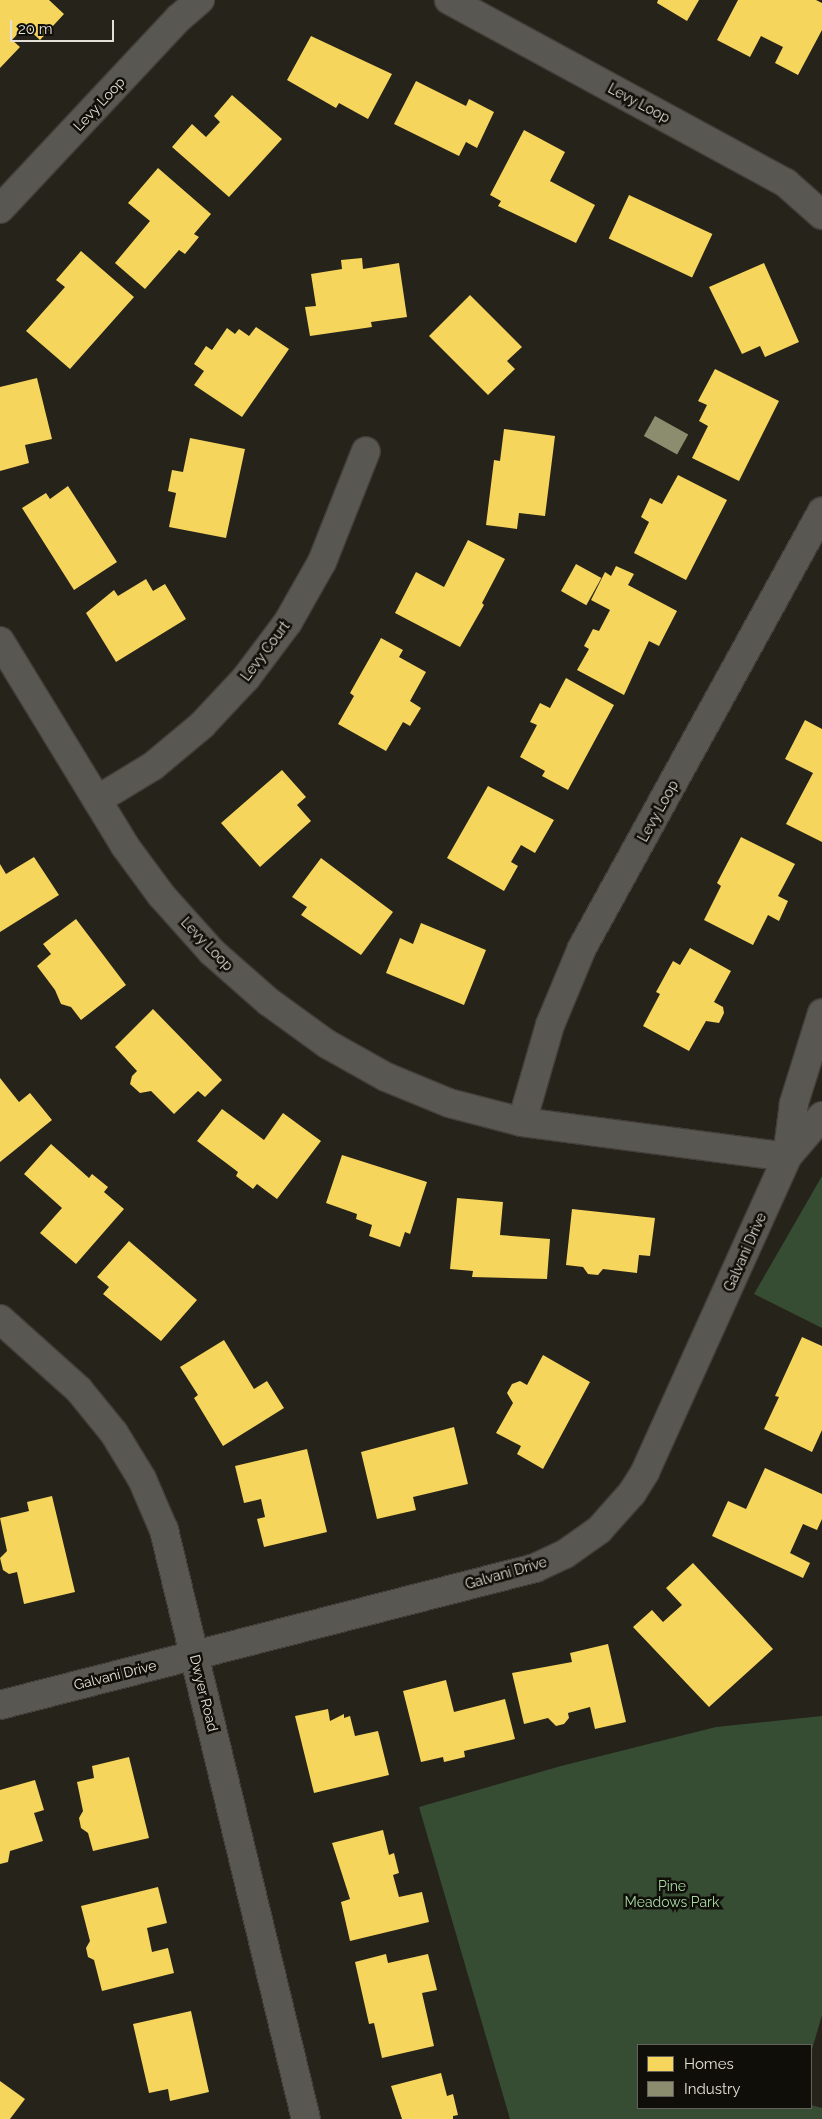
<!DOCTYPE html>
<html>
<head>
<meta charset="utf-8">
<style>
	body { margin:0 }
	#map { position:relative; width:822px; height:2119px; overflow:hidden; background:#26231b; font-family:Raleway,sans-serif }
	div>[style] { position:absolute }
	[style*='--x'] { left:calc(var(--x)*1px); top:calc(var(--y)*1px); width:calc(var(--w)*1px); rotate:calc(var(--a)*1deg) }
	.green>* { inset:0; background:#364c33 }
	.homes>* { inset:0; background:#f6d55c; transform-origin:0 0 }
	.industry>* { inset:0; background:#8c8c6e; transform-origin:0 0 }
	.roads { filter:drop-shadow(1px 0 #423e39) drop-shadow(-1px 0 #423e39) drop-shadow(0 1px #423e39) drop-shadow(0 -1px #423e39) }
	.minor>* { height:28px; margin:-14px; padding:0 14px; transform-origin:14px; border-radius:14px; background:#595751 }
	span { translate:-50% -50%; white-space:nowrap; text-align:center; line-height:1.15; -webkit-text-stroke:5px #100e08; paint-order:stroke }
	.street-label { font-size:14px; color:#e4e0d7 }
	.park-label { font-size:14px; color:#a7daa3 }
	.legend { position:absolute; left:637px; top:2044px; width:175px; height:65px; box-sizing:border-box; background:#100e08; border:1px solid #65625b; margin:0; padding:6px 9px; list-style:none; font-size:15px; color:#e4e0d7 }
	.legend li { display:flex; align-items:center; gap:10px; height:25px }
	.legend b { width:25px; border:1px solid #65625b }
	.scale { position:absolute; left:10px; top:20px; width:104px; height:22px; box-sizing:border-box; border:2px solid #e4e0d7; border-top:0; padding-left:6px; font-size:15px; line-height:18px; white-space:nowrap; color:#e4e0d7; -webkit-text-stroke:4px #100e08; paint-order:stroke }
</style>
</head>
<body>
<div id="map">
	<div class="green">
		<div style="clip-path:polygon(822px 1176px,822px 1328px,754px 1294px)"></div>
		<div style="clip-path:polygon(822px 1716px,822px 2015px,811px 2053px,811px 2045px,638px 2045px,638px 2108px,811px 2108px,811px 2105px,822px 2108px,822px 2119px,510px 2119px,419px 1807px,561px 1766px,716px 1727px)"></div>
	</div>
	<div class="homes">
		<div style="clip-path:polygon(0 0,49px 0,64px 14px,40px 40px,25px 26px,12px 40px,20px 47px,0 68px)"></div>
		<div style="clip-path:polygon(658px 0,699px 0,687px 21px,657px 3px)"></div>
		<div style="clip-path:polygon(738px 0,816px 0,822px 3px,822px 30px,798px 75px,775px 63px,783px 47px,761px 36px,750px 57px,717px 40px)"></div>
		<div style="clip-path:polygon(311px 36px,392px 74px,368px 119px,339px 103px,336px 108px,287px 80px)"></div>
		<div style="clip-path:polygon(416px 81px,466px 106px,469px 99px,494px 112px,477px 148px,466px 142px,459px 156px,394px 124px)"></div>
		<div style="clip-path:polygon(232px 95px,282px 139px,229px 197px,172px 147px,192px 124px,206px 137px,220px 122px,214px 116px)"></div>
		<div style="clip-path:polygon(524px 130px,565px 152px,550px 181px,595px 205px,576px 243px,498px 206px,501px 201px,490px 195px)"></div>
		<div style="clip-path:polygon(158px 168px,211px 214px,194px 234px,199px 237px,185px 254px,179px 250px,145px 289px,115px 263px,150px 221px,128px 203px)"></div>
		<div style="left:629px;top:195px;width:92px;height:48px;rotate:25deg"></div>
		<div style="clip-path:polygon(81px 251px,134px 297px,70px 369px,26px 331px,65px 287px,56px 280px)"></div>
		<div style="clip-path:polygon(362px 258px,363px 269px,399px 263px,407px 317px,371px 322px,372px 327px,310px 336px,305px 307px,316px 306px,311px 274px,342px 269px,341px 260px)"></div>
		<div style="clip-path:polygon(764px 263px,799px 342px,765px 357px,760px 346px,742px 354px,709px 287px)"></div>
		<div style="clip-path:polygon(470px 295px,522px 347px,507px 361px,515px 369px,488px 395px,429px 336px)"></div>
		<div style="clip-path:polygon(256px 327px,289px 349px,242px 417px,194px 385px,204px 371px,194px 364px,206px 346px,212px 350px,227px 328px,235px 334px,239px 329px,249px 336px)"></div>
		<div style="clip-path:polygon(715px 369px,779px 401px,739px 481px,692px 458px,708px 426px,699px 421px,707px 405px,698px 401px)"></div>
		<div style="clip-path:polygon(37px 378px,52px 439px,25px 445px,29px 463px,0 471px,0 387px)"></div>
		<div style="clip-path:polygon(504px 429px,555px 436px,545px 516px,519px 513px,517px 529px,486px 525px,494px 460px,500px 461px)"></div>
		<div style="clip-path:polygon(190px 438px,245px 449px,226px 538px,169px 527px,176px 493px,168px 491px,172px 470px,183px 472px)"></div>
		<div style="clip-path:polygon(678px 475px,727px 500px,686px 580px,634px 553px,649px 522px,641px 517px,650px 498px,662px 504px)"></div>
		<div style="clip-path:polygon(68px 486px,117px 562px,74px 590px,22px 508px,46px 493px,50px 499px)"></div>
		<div style="clip-path:polygon(468px 540px,505px 559px,482px 603px,484px 605px,460px 647px,395px 613px,416px 572px,444px 587px)"></div>
		<div style="left:576px;top:564px;width:29px;height:31px;rotate:29deg"></div>
		<div style="clip-path:polygon(616px 566px,634px 574px,628px 585px,677px 611px,659px 646px,649px 641px,624px 695px,577px 670px,589px 649px,584px 646px,593px 629px,599px 631px,610px 610px,591px 600px,605px 572px,611px 576px)"></div>
		<div style="clip-path:polygon(146px 579px,153px 591px,165px 584px,186px 619px,116px 662px,86px 613px,114px 590px,118px 596px)"></div>
		<div style="clip-path:polygon(381px 638px,403px 650px,399px 657px,426px 672px,410px 701px,421px 708px,410px 726px,403px 722px,386px 751px,338px 724px,354px 696px,350px 693px)"></div>
		<div style="clip-path:polygon(566px 678px,614px 705px,568px 790px,542px 776px,545px 771px,520px 757px,537px 725px,530px 722px,540px 703px,550px 708px)"></div>
		<div style="clip-path:polygon(805px 720px,822px 729px,822px 842px,786px 824px,813px 773px,785px 759px)"></div>
		<div style="clip-path:polygon(282px 770px,306px 797px,297px 805px,311px 821px,260px 867px,221px 823px)"></div>
		<div style="clip-path:polygon(488px 786px,554px 820px,535px 853px,521px 845px,511px 862px,518px 866px,504px 891px,447px 858px)"></div>
		<div style="clip-path:polygon(741px 837px,795px 864px,778px 896px,788px 901px,779px 921px,768px 915px,753px 945px,704px 920px,721px 886px,717px 883px)"></div>
		<div style="clip-path:polygon(34px 857px,59px 895px,0 932px,0 864px,6px 874px)"></div>
		<div style="clip-path:polygon(321px 858px,393px 912px,361px 955px,301px 915px,307px 907px,292px 897px)"></div>
		<div style="clip-path:polygon(76px 919px,126px 985px,81px 1020px,71px 1007px,61px 1004px,55px 990px,37px 966px,51px 954px,43px 944px)"></div>
		<div style="clip-path:polygon(421px 923px,486px 950px,464px 1005px,386px 973px,400px 938px,413px 944px)"></div>
		<div style="clip-path:polygon(690px 948px,731px 971px,714px 1002px,723px 1007px,724px 1013px,719px 1023px,706px 1021px,689px 1051px,643px 1026px,660px 994px,656px 992px,673px 961px,680px 965px)"></div>
		<div style="clip-path:polygon(153px 1009px,222px 1080px,205px 1097px,198px 1091px,174px 1114px,151px 1091px,140px 1093px,130px 1084px,132px 1076px,137px 1071px,115px 1047px)"></div>
		<div style="clip-path:polygon(0 1078px,19px 1102px,30px 1093px,52px 1120px,0 1162px)"></div>
		<div style="clip-path:polygon(222px 1109px,264px 1140px,283px 1113px,321px 1141px,277px 1199px,257px 1184px,253px 1189px,236px 1176px,238px 1172px,197px 1141px)"></div>
		<div style="clip-path:polygon(51px 1144px,89px 1178px,92px 1174px,108px 1187px,104px 1192px,124px 1209px,76px 1264px,40px 1233px,62px 1208px,24px 1174px)"></div>
		<div style="clip-path:polygon(342px 1155px,427px 1182px,410px 1234px,405px 1232px,400px 1247px,369px 1236px,372px 1225px,356px 1219px,357px 1214px,326px 1203px)"></div>
		<div style="clip-path:polygon(457px 1198px,503px 1202px,500px 1235px,550px 1239px,547px 1279px,472px 1277px,473px 1271px,450px 1269px)"></div>
		<div style="clip-path:polygon(572px 1209px,655px 1218px,650px 1256px,639px 1255px,637px 1273px,603px 1269px,598px 1275px,588px 1274px,583px 1267px,566px 1265px)"></div>
		<div style="clip-path:polygon(129px 1241px,197px 1300px,161px 1341px,103px 1294px,109px 1287px,97px 1277px)"></div>
		<div style="clip-path:polygon(802px 1337px,822px 1346px,822px 1430px,812px 1452px,764px 1429px,779px 1397px,775px 1396px)"></div>
		<div style="clip-path:polygon(224px 1340px,254px 1389px,267px 1381px,284px 1408px,223px 1446px,194px 1398px,198px 1395px,180px 1367px)"></div>
		<div style="clip-path:polygon(543px 1355px,590px 1382px,543px 1469px,517px 1454px,521px 1446px,496px 1433px,513px 1403px,507px 1393px,512px 1384px,520px 1381px,527px 1385px)"></div>
		<div style="clip-path:polygon(454px 1427px,468px 1484px,413px 1497px,416px 1510px,377px 1519px,361px 1452px)"></div>
		<div style="clip-path:polygon(307px 1449px,327px 1532px,264px 1547px,257px 1519px,265px 1517px,261px 1499px,244px 1503px,235px 1466px)"></div>
		<div style="clip-path:polygon(765px 1468px,822px 1494px,822px 1519px,817px 1530px,803px 1524px,790px 1553px,810px 1563px,803px 1578px,712px 1536px,728px 1501px,746px 1509px)"></div>
		<div style="clip-path:polygon(52px 1496px,75px 1592px,24px 1604px,17px 1572px,9px 1574px,3px 1570px,0 1558px,7px 1551px,0 1518px,29px 1511px,27px 1502px)"></div>
		<div style="clip-path:polygon(693px 1563px,773px 1649px,709px 1707px,633px 1627px,652px 1610px,663px 1622px,682px 1605px,666px 1588px)"></div>
		<div style="clip-path:polygon(608px 1644px,626px 1722px,595px 1729px,590px 1707px,568px 1713px,569px 1718px,564px 1724px,556px 1726px,548px 1718px,524px 1724px,512px 1673px,572px 1662px,570px 1653px)"></div>
		<div style="clip-path:polygon(446px 1680px,454px 1712px,505px 1699px,515px 1739px,464px 1751px,465px 1757px,444px 1762px,443px 1757px,421px 1762px,403px 1691px)"></div>
		<div style="clip-path:polygon(328px 1709px,330px 1721px,344px 1714px,344px 1718px,350px 1716px,355px 1736px,378px 1731px,389px 1775px,314px 1793px,295px 1716px)"></div>
		<div style="clip-path:polygon(129px 1757px,149px 1838px,93px 1851px,88px 1833px,81px 1828px,79px 1818px,83px 1811px,77px 1782px,94px 1778px,92px 1766px)"></div>
		<div style="clip-path:polygon(35px 1780px,44px 1810px,34px 1813px,43px 1841px,10px 1851px,8px 1862px,0 1864px,0 1790px)"></div>
		<div style="clip-path:polygon(383px 1830px,389px 1855px,394px 1853px,399px 1873px,393px 1875px,399px 1897px,422px 1892px,429px 1922px,350px 1941px,341px 1902px,350px 1899px,332px 1843px)"></div>
		<div style="clip-path:polygon(158px 1887px,167px 1923px,147px 1928px,152px 1952px,168px 1948px,174px 1973px,102px 1991px,94px 1960px,88px 1957px,86px 1948px,90px 1941px,81px 1906px)"></div>
		<div style="clip-path:polygon(386px 1954px,388px 1963px,428px 1954px,437px 1990px,422px 1993px,434px 2046px,382px 2058px,374px 2023px,369px 2024px,355px 1962px)"></div>
		<div style="clip-path:polygon(191px 2011px,209px 2092px,170px 2101px,168px 2089px,149px 2093px,133px 2024px)"></div>
		<div style="clip-path:polygon(441px 2073px,447px 2096px,453px 2094px,458px 2115px,453px 2116px,453px 2119px,402px 2119px,391px 2086px)"></div>
		<div style="clip-path:polygon(0 2081px,25px 2099px,10px 2119px,0 2119px)"></div>
	</div>
	<div class="industry">
		<div style="left:655px;top:416px;width:38px;height:23px;rotate:29deg"></div>
	</div>
	<div class="roads">
		<div class="minor">
			<div style="--x:449;--y:0;--w:383;--a:28.5"></div>
			<div style="--x:786;--y:183;--w:48;--a:41.6"></div>
			<div style="--x:0;--y:209;--w:262;--a:-46.9"></div>
			<div style="--x:179;--y:18;--w:28;--a:-41"></div>
			<div style="--x:0;--y:641;--w:240;--a:58.6"></div>
			<div style="--x:125;--y:846;--w:61;--a:53.7"></div>
			<div style="--x:161;--y:895;--w:76;--a:48.2"></div>
			<div style="--x:212;--y:952;--w:76;--a:41.3"></div>
			<div style="--x:269;--y:1002;--w:72;--a:35.9"></div>
			<div style="--x:327;--y:1044;--w:68;--a:29.2"></div>
			<div style="--x:386;--y:1077;--w:68;--a:22.4"></div>
			<div style="--x:449;--y:1103;--w:75;--a:14.6"></div>
			<div style="--x:522;--y:1122;--w:267;--a:7.5"></div>
			<div style="--x:97;--y:800;--w:66;--a:-31.3"></div>
			<div style="--x:153;--y:766;--w:64;--a:-39.9"></div>
			<div style="--x:202;--y:725;--w:64;--a:-46.9"></div>
			<div style="--x:246;--y:678;--w:70;--a:-53.1"></div>
			<div style="--x:288;--y:622;--w:69;--a:-60.5"></div>
			<div style="--x:322;--y:562;--w:119;--a:-68.4"></div>
			<div style="--x:522;--y:1122;--w:101;--a:-73.9"></div>
			<div style="--x:550;--y:1025;--w:83;--a:-67.4"></div>
			<div style="--x:582;--y:948;--w:498;--a:-61.2"></div>
			<div style="--x:787;--y:1157;--w:54;--a:-49.5"></div>
			<div style="--x:0;--y:1319;--w:106;--a:41.9"></div>
			<div style="--x:79;--y:1390;--w:55;--a:50.9"></div>
			<div style="--x:114;--y:1433;--w:54;--a:58.7"></div>
			<div style="--x:142;--y:1479;--w:56;--a:66.7"></div>
			<div style="--x:164;--y:1530;--w:606;--a:76.45"></div>
			<div style="--x:0;--y:1705;--w:552;--a:-14.36"></div>
			<div style="--x:535;--y:1568;--w:33;--a:-25"></div>
			<div style="--x:565;--y:1554;--w:42;--a:-35.2"></div>
			<div style="--x:599;--y:1530;--w:50;--a:-48.3"></div>
			<div style="--x:632;--y:1493;--w:25;--a:-58"></div>
			<div style="--x:645;--y:1472;--w:346;--a:-65.7"></div>
			<div style="--x:787;--y:1157;--w:54;--a:-82.6"></div>
			<div style="--x:794;--y:1103;--w:94;--a:-72.7"></div>
		</div>
	</div>
	<div class="street-label">
		<span style="left:639px;top:103px;rotate:28deg">Levy Loop</span>
		<span style="left:99px;top:104px;rotate:-47deg">Levy Loop</span>
		<span style="left:265px;top:651px;rotate:-53deg">Levy Court</span>
		<span style="left:658px;top:811px;rotate:-61deg">Levy Loop</span>
		<span style="left:207px;top:944px;rotate:46deg">Levy Loop</span>
		<span style="left:745px;top:1252px;rotate:-66deg">Galvani Drive</span>
		<span style="left:506px;top:1573px;rotate:-16deg">Galvani Drive</span>
		<span style="left:115px;top:1675px;rotate:-14deg">Galvani Drive</span>
		<span style="left:204px;top:1693px;rotate:76deg">Dwyer Road</span>
	</div>
	<div class="park-label">
		<span style="left:672px;top:1894px">Pine<br>Meadows Park</span>
	</div>
	<ul class="legend">
	<li><b style="height:14px;background:#f6d55c"></b>Homes</li>
	<li><b style="height:14px;background:#8c8c6e"></b>Industry</li>
	</ul>
	<div class="scale">20 m</div>
</div>
</body>
</html>
